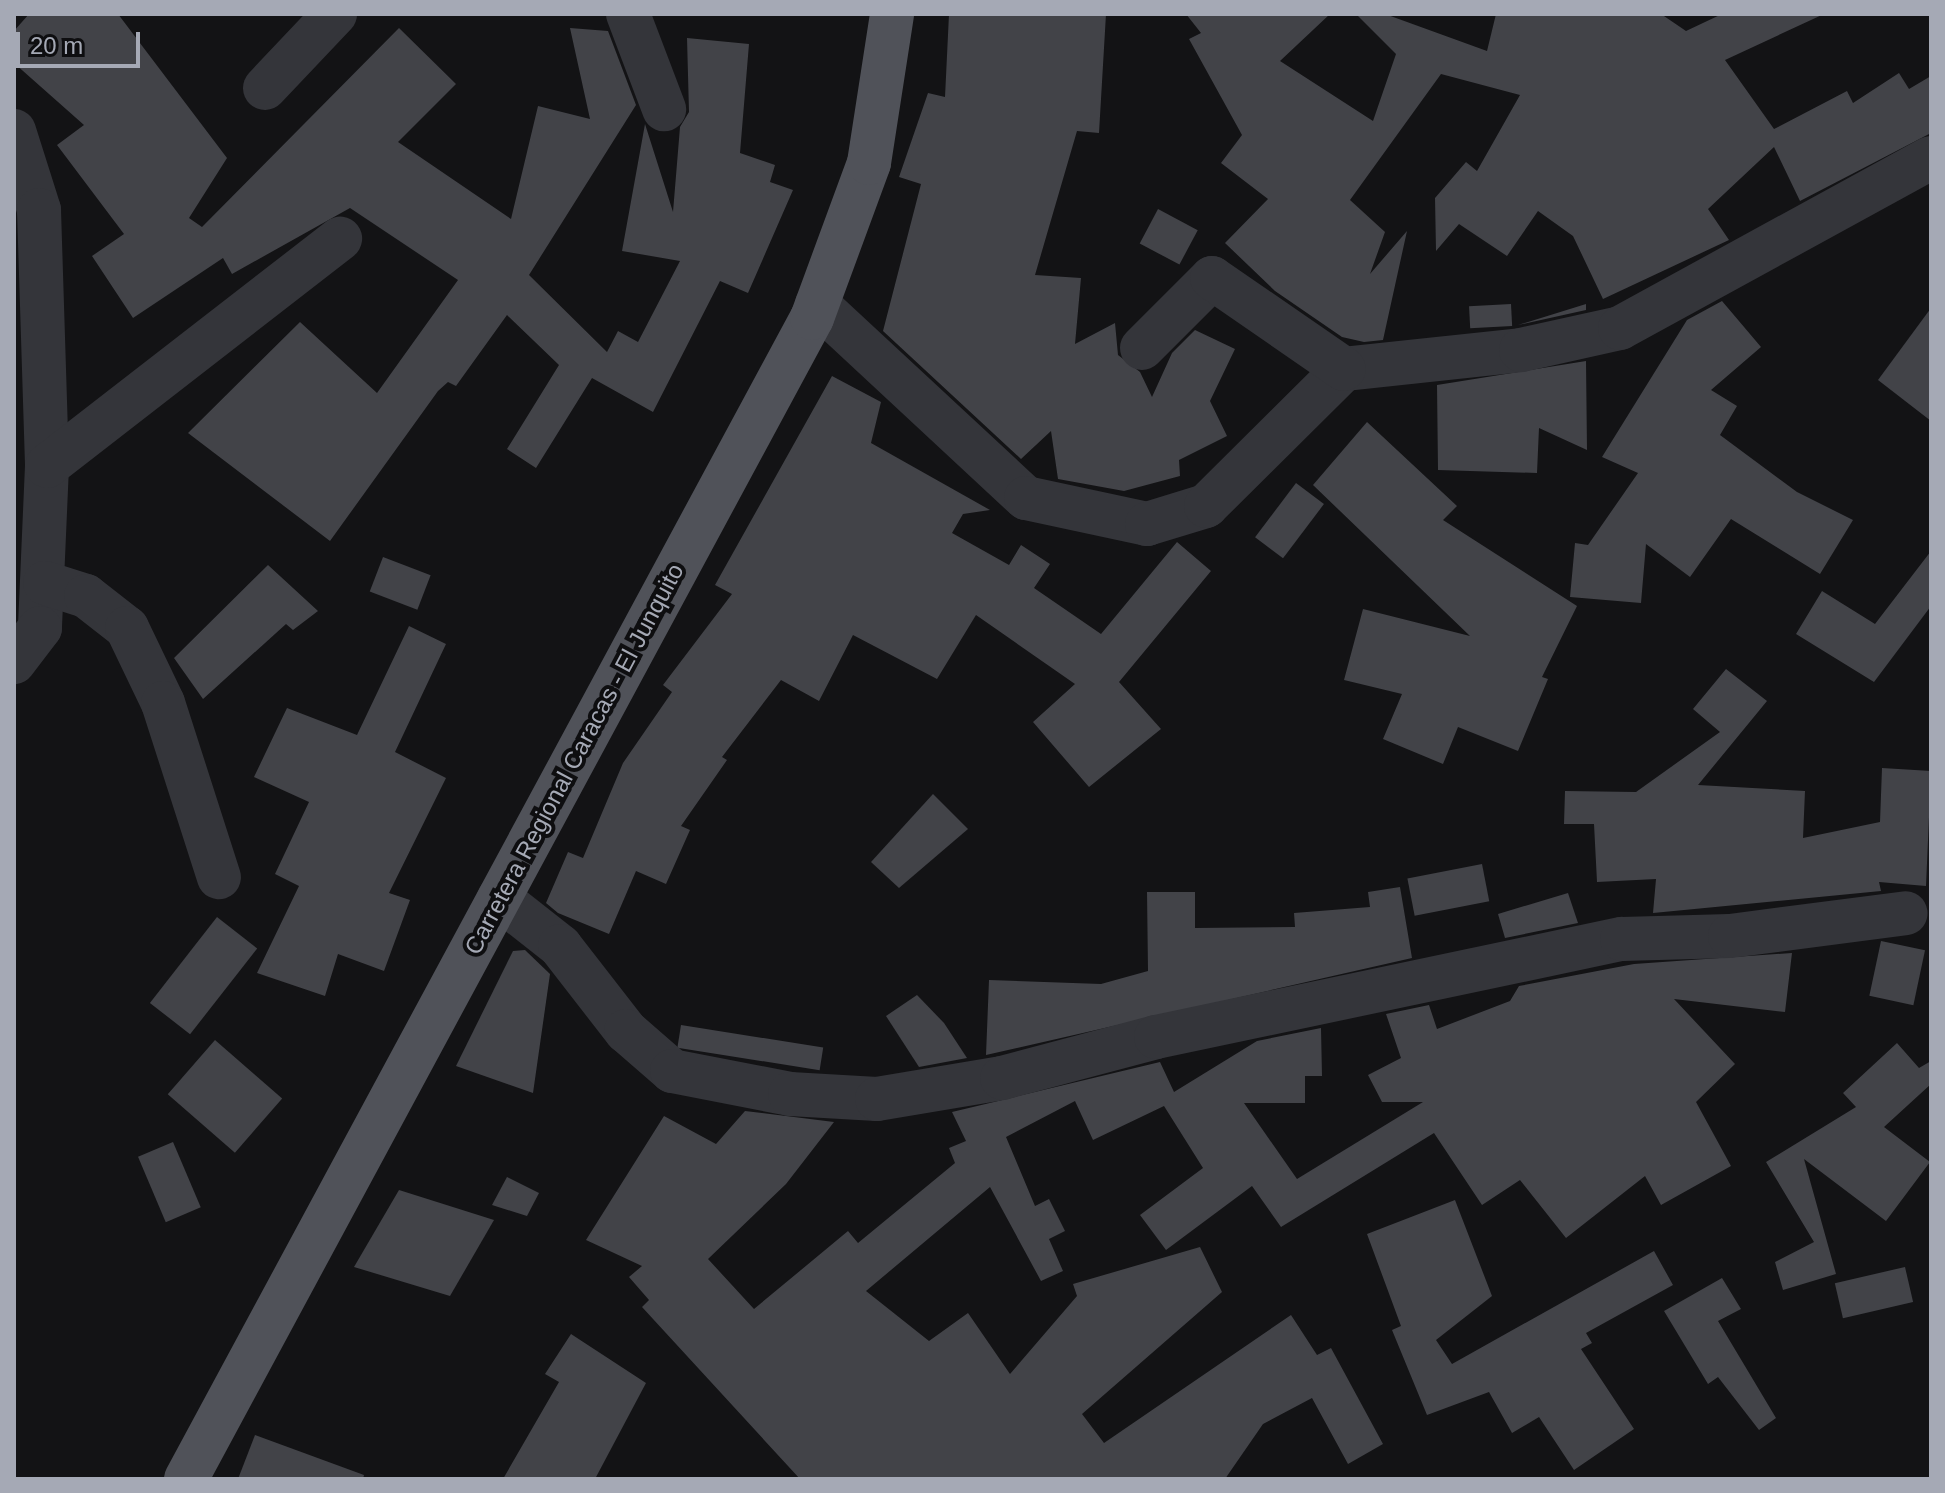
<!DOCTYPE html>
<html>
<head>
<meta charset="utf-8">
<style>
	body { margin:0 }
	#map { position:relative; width:1945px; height:1493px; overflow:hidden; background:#131315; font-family:Arial,sans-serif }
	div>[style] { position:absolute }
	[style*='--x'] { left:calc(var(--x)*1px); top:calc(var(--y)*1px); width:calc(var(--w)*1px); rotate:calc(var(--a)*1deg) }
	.building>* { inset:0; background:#424348; transform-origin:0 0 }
	.street>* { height:44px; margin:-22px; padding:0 22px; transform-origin:22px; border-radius:22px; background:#34353a }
	.primary>* { height:44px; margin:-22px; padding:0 22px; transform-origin:22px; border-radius:22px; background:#505259 }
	span { translate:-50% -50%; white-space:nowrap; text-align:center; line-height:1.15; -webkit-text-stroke:8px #0e0e10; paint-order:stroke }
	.street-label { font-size:24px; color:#a5a9b5 }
	.frame { position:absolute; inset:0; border:16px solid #a5a9b5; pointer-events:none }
	.scale { position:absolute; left:16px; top:32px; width:124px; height:36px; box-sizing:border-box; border:4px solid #a5a9b5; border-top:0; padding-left:10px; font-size:24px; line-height:28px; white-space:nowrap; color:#a5a9b5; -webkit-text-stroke:6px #0e0e10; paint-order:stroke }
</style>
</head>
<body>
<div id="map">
	<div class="building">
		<div style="clip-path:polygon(29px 14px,118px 14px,227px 158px,189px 218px,202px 227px,399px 28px,456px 84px,398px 142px,511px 219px,538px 106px,590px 119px,570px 28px,608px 31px,636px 105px,529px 275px,607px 352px,618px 331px,638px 342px,680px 261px,622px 251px,645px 124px,673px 212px,680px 127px,689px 112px,687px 38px,749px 44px,740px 153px,775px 165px,770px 182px,793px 190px,748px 293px,720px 281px,653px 412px,592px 378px,536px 468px,507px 449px,559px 365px,507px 315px,456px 386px,448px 382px,438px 391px,330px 541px,188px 433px,300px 322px,377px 393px,458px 280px,350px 208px,232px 274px,223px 258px,133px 318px,92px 256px,124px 234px,57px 145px,84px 125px,14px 63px,14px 31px)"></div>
		<div style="clip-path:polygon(949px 14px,1106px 14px,1099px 133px,1077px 131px,1035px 275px,1081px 278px,1075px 344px,1115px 323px,1118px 355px,1140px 372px,1152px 397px,1172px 353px,1195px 330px,1235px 349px,1210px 401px,1227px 436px,1179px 460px,1180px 476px,1124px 491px,1058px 479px,1051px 431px,1021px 459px,883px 331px,921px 184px,899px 177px,928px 93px,945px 97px)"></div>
		<div style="clip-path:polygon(1186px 14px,1330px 14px,1280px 61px,1373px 121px,1396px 54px,1356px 14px,1385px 14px,1487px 51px,1496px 14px,1661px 14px,1686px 31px,1722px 14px,1824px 14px,1725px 60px,1774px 129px,1847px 91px,1853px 103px,1899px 73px,1909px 89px,1931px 76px,1931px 133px,1800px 201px,1774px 147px,1708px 209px,1729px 240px,1603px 299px,1573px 236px,1538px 211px,1507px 256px,1459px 224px,1436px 251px,1435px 198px,1466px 162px,1477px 171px,1520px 95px,1441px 74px,1350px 200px,1385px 232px,1370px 274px,1407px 231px,1383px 340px,1364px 342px,1342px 337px,1275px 291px,1225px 243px,1268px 199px,1221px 163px,1242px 135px,1189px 39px,1201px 33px)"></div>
		<div style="left:1158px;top:209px;width:45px;height:39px;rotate:28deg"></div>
		<div style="clip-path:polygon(1722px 301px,1761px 347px,1711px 390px,1737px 406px,1720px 435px,1797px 492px,1853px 520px,1820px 574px,1731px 519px,1690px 577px,1646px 544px,1641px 603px,1570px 597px,1575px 543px,1588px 545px,1638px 473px,1602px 457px,1687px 320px)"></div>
		<div style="left:1511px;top:304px;width:22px;height:42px;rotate:87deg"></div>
		<div style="clip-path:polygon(1586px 304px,1586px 310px,1518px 325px)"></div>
		<div style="clip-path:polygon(1931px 308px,1931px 421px,1878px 380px)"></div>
		<div style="clip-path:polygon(1586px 361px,1587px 450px,1539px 428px,1537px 473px,1438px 470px,1437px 385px)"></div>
		<div style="clip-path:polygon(832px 376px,881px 402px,871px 443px,990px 510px,963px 514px,952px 533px,1009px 565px,1021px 545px,1050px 564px,1034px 588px,1101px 634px,1177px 542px,1211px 571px,1119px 682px,1161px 729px,1089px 787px,1033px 722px,1075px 684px,976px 615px,937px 679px,853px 635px,819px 701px,781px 680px,722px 757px,727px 760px,681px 826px,690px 830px,666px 884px,636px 871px,609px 934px,558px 913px,546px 903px,568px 852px,583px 858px,623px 763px,672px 692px,663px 685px,732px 594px,715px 585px)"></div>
		<div style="clip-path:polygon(1367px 422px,1457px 506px,1443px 520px,1577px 606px,1542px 677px,1548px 679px,1518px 751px,1458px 727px,1443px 764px,1383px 739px,1402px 694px,1344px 680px,1363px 609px,1470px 636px,1313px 485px)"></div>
		<div style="left:1296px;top:483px;width:35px;height:68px;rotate:37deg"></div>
		<div style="clip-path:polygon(1931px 551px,1931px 606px,1874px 682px,1796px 634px,1822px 591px,1875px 624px)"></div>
		<div style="left:383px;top:557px;width:51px;height:37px;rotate:21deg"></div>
		<div style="clip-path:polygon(268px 565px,318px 611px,293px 630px,286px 624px,203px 699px,174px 658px)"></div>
		<div style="clip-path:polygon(409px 626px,446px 644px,395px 752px,446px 778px,389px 893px,410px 900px,384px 971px,338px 954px,325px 996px,257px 973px,299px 886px,275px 874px,309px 802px,254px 777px,287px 708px,357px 735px)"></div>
		<div style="clip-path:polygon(1726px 669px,1767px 701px,1698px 785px,1805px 791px,1803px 838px,1880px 822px,1882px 768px,1931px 771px,1926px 886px,1879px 882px,1881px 891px,1653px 913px,1656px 879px,1597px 882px,1594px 824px,1564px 824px,1565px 791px,1636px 792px,1720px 732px,1693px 709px)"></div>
		<div style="clip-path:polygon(933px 794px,968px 829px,899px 888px,871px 862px)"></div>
		<div style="left:1482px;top:864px;width:38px;height:76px;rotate:79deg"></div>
		<div style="clip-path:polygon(1400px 887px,1412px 958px,986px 1055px,989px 980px,1101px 984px,1148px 971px,1147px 892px,1195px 892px,1195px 928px,1295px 927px,1294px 913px,1370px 907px,1368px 892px)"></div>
		<div style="clip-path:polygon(1568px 893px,1578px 923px,1505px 938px,1498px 914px)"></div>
		<div style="left:217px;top:917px;width:51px;height:109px;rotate:38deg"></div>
		<div style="left:1881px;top:941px;width:45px;height:56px;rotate:12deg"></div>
		<div style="clip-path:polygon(525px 950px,550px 974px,533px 1093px,456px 1066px,513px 951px)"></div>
		<div style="clip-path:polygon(1792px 953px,1785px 1012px,1674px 999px,1735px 1064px,1696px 1102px,1731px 1166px,1661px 1205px,1645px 1176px,1566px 1238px,1520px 1180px,1482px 1205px,1434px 1133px,1281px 1227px,1252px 1186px,1166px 1250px,1140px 1215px,1203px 1168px,1164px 1106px,1093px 1140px,1075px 1101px,1006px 1137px,1035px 1206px,1049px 1199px,1065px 1231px,1049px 1239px,1063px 1271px,1041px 1281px,990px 1187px,866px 1291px,929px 1341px,968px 1313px,1010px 1374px,1077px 1296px,1073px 1284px,1200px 1247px,1222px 1292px,1082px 1414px,1104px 1443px,1291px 1315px,1317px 1355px,1331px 1348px,1383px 1444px,1348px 1464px,1312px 1398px,1263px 1424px,1225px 1479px,800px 1479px,642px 1307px,649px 1300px,629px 1277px,642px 1266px,586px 1240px,664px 1116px,716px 1144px,745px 1111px,834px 1122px,786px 1184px,708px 1259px,754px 1309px,848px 1231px,858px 1243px,955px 1163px,949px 1148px,966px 1141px,952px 1112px,1160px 1062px,1174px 1092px,1257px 1041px,1321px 1028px,1322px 1076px,1305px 1076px,1305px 1103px,1244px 1103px,1297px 1179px,1423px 1102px,1382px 1102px,1368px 1075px,1401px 1058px,1386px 1014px,1429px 1005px,1437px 1029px,1510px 1001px,1519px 986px,1634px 964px)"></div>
		<div style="clip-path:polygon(917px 995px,944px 1023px,967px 1058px,919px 1067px,886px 1016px)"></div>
		<div style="left:681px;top:1025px;width:144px;height:23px;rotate:9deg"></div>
		<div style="left:215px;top:1040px;width:89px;height:72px;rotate:41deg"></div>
		<div style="clip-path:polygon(1897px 1043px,1919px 1068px,1931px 1061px,1931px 1084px,1884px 1127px,1930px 1162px,1886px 1221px,1804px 1159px,1836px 1274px,1783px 1290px,1775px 1262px,1814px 1242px,1766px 1162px,1856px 1107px,1843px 1093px)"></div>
		<div style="left:173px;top:1142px;width:71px;height:38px;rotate:67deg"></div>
		<div style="clip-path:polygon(507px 1177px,539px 1193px,527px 1216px,492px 1205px)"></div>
		<div style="clip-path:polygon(399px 1190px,494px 1220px,450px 1296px,354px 1267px)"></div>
		<div style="clip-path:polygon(1455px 1200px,1492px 1296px,1436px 1340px,1452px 1364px,1654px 1251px,1673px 1285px,1586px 1333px,1592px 1343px,1581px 1349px,1634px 1429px,1574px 1470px,1539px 1417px,1512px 1433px,1489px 1392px,1427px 1415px,1392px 1330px,1401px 1326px,1367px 1234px)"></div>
		<div style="left:1905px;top:1267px;width:36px;height:72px;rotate:77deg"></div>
		<div style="clip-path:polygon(1722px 1278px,1741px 1309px,1718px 1321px,1776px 1418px,1759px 1430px,1718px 1377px,1708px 1384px,1664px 1311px)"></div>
		<div style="clip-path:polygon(571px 1334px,646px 1383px,595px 1479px,503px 1479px,559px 1382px,545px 1374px)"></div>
		<div style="clip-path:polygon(255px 1435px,364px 1475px,363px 1479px,238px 1479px)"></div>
	</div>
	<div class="street">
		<div style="--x:628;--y:14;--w:102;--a:69.2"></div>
		<div style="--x:265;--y:88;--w:102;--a:-46.6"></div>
		<div style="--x:14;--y:131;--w:83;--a:72.4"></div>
		<div style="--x:39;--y:210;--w:256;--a:88.2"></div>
		<div style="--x:47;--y:466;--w:162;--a:92.5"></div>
		<div style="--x:40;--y:628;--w:43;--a:127.4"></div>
		<div style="--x:817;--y:304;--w:285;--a:42.9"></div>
		<div style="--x:1026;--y:498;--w:124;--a:12.1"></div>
		<div style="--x:1147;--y:524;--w:62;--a:-17"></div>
		<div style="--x:1206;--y:506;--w:194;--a:-44.8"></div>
		<div style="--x:1344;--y:369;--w:178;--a:-6.1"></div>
		<div style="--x:1521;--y:350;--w:101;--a:-12.5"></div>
		<div style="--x:1620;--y:328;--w:354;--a:-28.7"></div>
		<div style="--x:1142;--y:348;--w:99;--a:-45"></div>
		<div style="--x:1212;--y:278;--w:160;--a:34.6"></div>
		<div style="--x:47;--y:466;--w:371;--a:-37.8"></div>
		<div style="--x:45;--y:583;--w:43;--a:17.6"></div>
		<div style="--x:86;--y:596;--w:52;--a:38"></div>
		<div style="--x:127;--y:628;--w:83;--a:64.4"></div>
		<div style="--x:163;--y:703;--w:183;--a:72.2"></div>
		<div style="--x:499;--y:898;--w:78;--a:38.2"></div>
		<div style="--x:560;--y:946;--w:108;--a:52.2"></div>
		<div style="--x:626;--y:1031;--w:61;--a:41"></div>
		<div style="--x:672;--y:1071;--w:120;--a:11"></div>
		<div style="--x:790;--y:1094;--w:87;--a:3.3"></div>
		<div style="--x:877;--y:1099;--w:127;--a:-9.5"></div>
		<div style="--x:1002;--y:1078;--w:159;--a:-14.9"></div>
		<div style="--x:1156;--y:1037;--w:476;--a:-11.9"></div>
		<div style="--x:1622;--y:939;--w:108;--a:-1.6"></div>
		<div style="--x:1730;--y:936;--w:177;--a:-7.4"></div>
	</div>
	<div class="primary">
		<div style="--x:186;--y:1479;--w:1319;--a:-61.67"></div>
		<div style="--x:812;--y:318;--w:165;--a:-69.8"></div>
		<div style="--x:869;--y:163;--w:151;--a:-81.2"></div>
	</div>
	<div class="street-label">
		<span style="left:574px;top:759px;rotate:-62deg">Carretera Regional Caracas - El Junquito</span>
	</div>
	<div class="frame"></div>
	<div class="scale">20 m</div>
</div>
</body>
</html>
